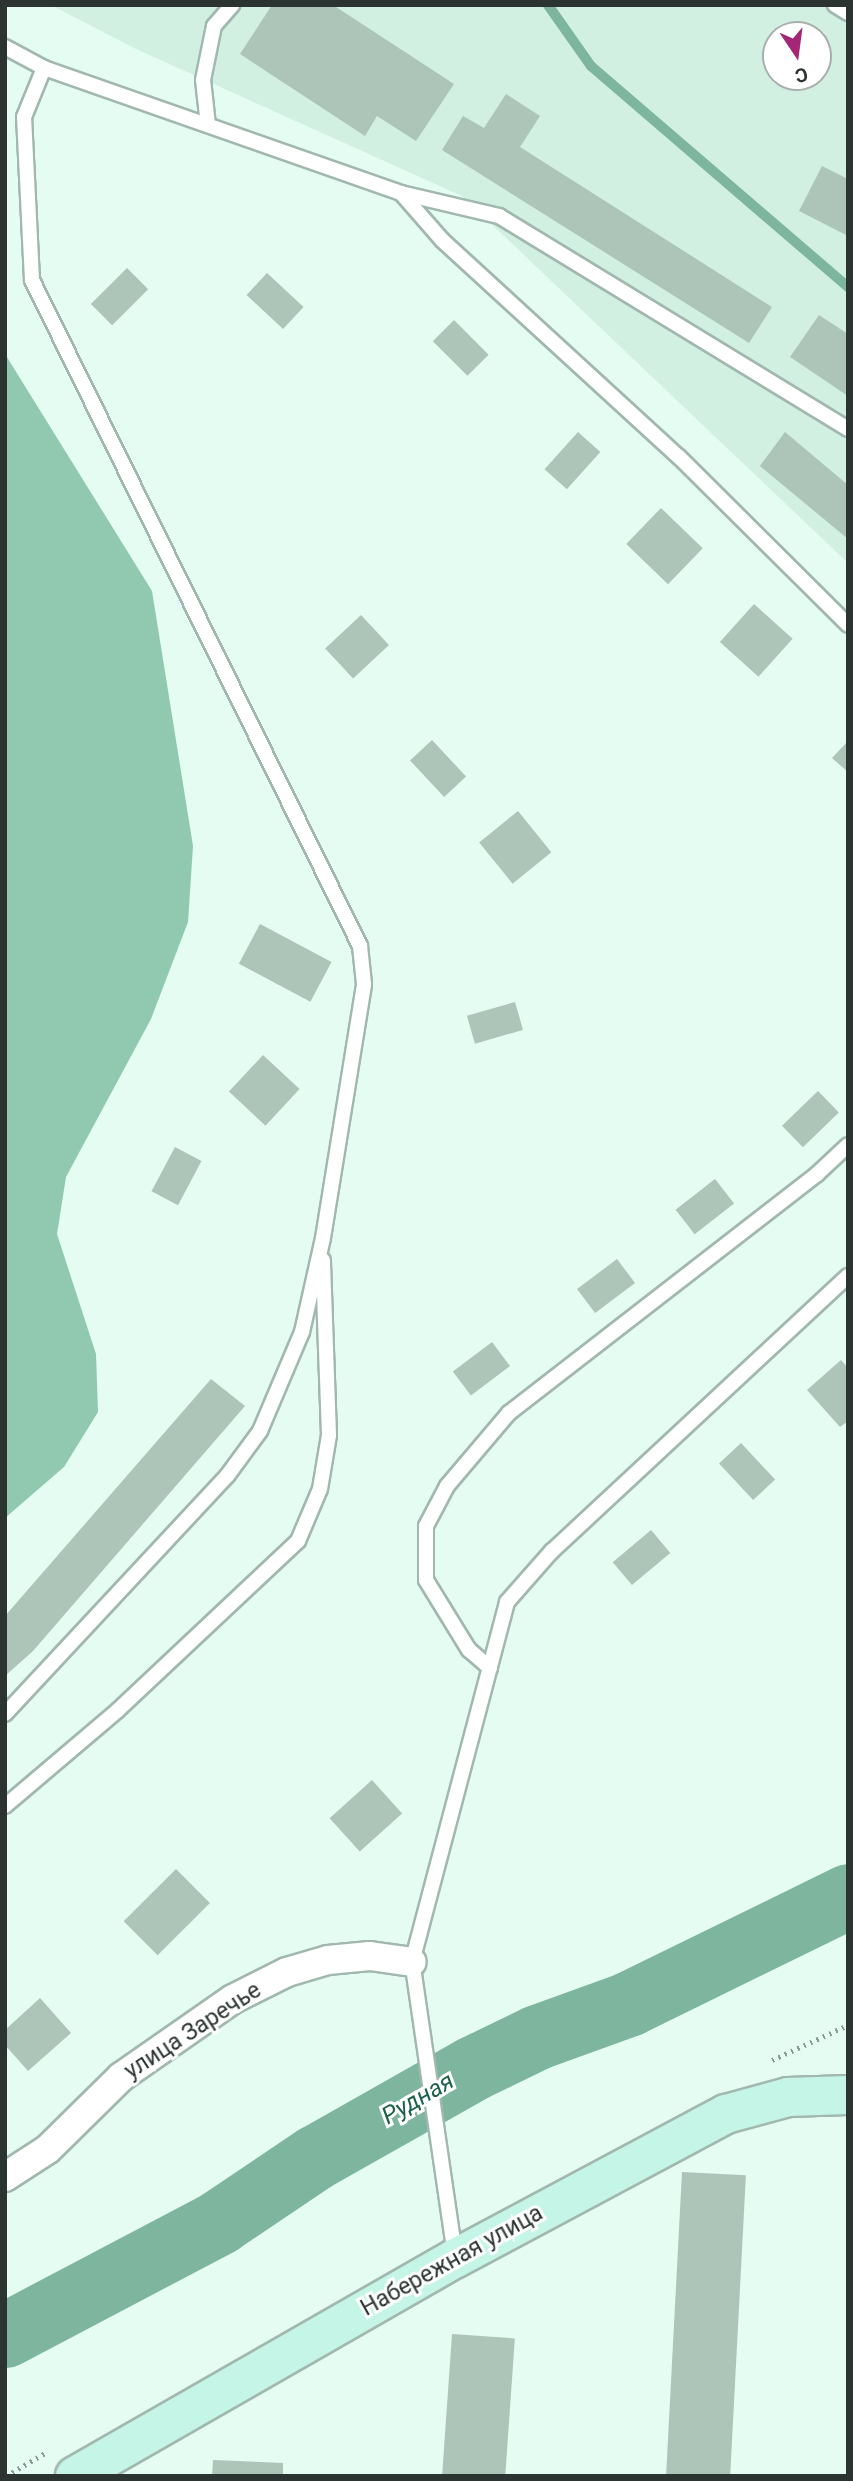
<!DOCTYPE html>
<html>
<head>
<meta charset="utf-8">
<style>
	body { margin:0 }
	#map { position:relative; width:853px; height:2481px; overflow:hidden; background:#e4fcf1; font-family:Roboto,sans-serif }
	div>[style] { position:absolute }
	[style*='--x'] { left:calc(var(--x)*1px); top:calc(var(--y)*1px); width:calc(var(--w)*1px); rotate:calc(var(--a)*1deg) }
	.built>* { inset:0; background:#d1f0e1 }
	.forest>* { inset:0; background:#90c9b0 }
	.stream>* { height:10px; margin:-5px; padding:0 5px; transform-origin:5px; border-radius:5px; background:#7eb59e }
	.river>* { height:65px; margin:-32.5px; padding:0 32.5px; transform-origin:32.5px; border-radius:32.5px; background:#7eb59e }
	.building>* { inset:0; background:#adc4b9; transform-origin:0 0 }
	.path>* { height:4.5px; margin-top:-2.25px; transform-origin:0; background:repeating-linear-gradient(90deg,#8a9b93 0 2px,transparent 0 7px) }
	.roads { filter:drop-shadow(2px 0 #a1b8ae) drop-shadow(-2px 0 #a1b8ae) drop-shadow(0 2px #a1b8ae) drop-shadow(0 -2px #a1b8ae) }
	.service>* { height:14px; margin:-7px; padding:0 7px; transform-origin:7px; border-radius:7px; background:#fff }
	.minor>* { height:28px; margin:-14px; padding:0 14px; transform-origin:14px; border-radius:14px; background:#fff }
	.secondary>* { height:38px; margin:-19px; padding:0 19px; transform-origin:19px; border-radius:19px; background:#c5f5e6 }
	span { translate:-50% -50%; white-space:nowrap; text-align:center; line-height:1.15; -webkit-text-stroke:6px #fff; paint-order:stroke }
	.street-label { font-size:23px; color:#2b3430 }
	.water-label { font-size:24px; color:#1d6149; font-style:italic }
	.frame { position:absolute; inset:0; border:7px solid #2b3430; pointer-events:none }
	.north { position:absolute; left:762px; top:21px; width:70px; height:70px; box-sizing:border-box; background:#fff; border:2px solid #aaaeac; border-radius:50%; rotate:167deg; font-size:19px; font-weight:700; line-height:28px; text-align:center; color:#2b3430 }
	.north::after { content:''; display:block; margin:auto; width:24px; height:32px; background:#a42677; clip-path:polygon(50% 0,100% 100%,50% 72%,0 100%) }
</style>
</head>
<body>
<div id="map">
	<div class="built">
		<div style="clip-path:polygon(evenodd,51px 5px,848px 5px,848px 563px,462px 196px,136px 49px,51px 5px,776px 35px,818px 35px,818px 77px,776px 77px,776px 35px)"></div>
	</div>
	<div class="forest">
		<div style="clip-path:polygon(5px 354px,152px 591px,193px 846px,188px 922px,151px 1019px,66px 1177px,57px 1234px,96px 1354px,98px 1412px,64px 1467px,5px 1518px)"></div>
	</div>
	<div class="stream">
		<div style="--x:548;--y:5;--w:75;--a:54.8"></div>
		<div style="--x:591;--y:66;--w:339;--a:40.7"></div>
	</div>
	<div class="river">
		<div style="--x:5;--y:2335;--w:242;--a:-27.8"></div>
		<div style="--x:219;--y:2222;--w:115;--a:-34"></div>
		<div style="--x:314;--y:2158;--w:183;--a:-29.5"></div>
		<div style="--x:473;--y:2068;--w:71;--a:-25.8"></div>
		<div style="--x:537;--y:2037;--w:97;--a:-19.9"></div>
		<div style="--x:628;--y:2004;--w:245;--a:-26.1"></div>
	</div>
	<div class="building">
		<div style="clip-path:polygon(272px 5px,333px 5px,454px 84px,416px 141px,377px 116px,365px 136px,240px 54px)"></div>
		<div style="clip-path:polygon(506px 94px,540px 116px,520px 147px,772px 307px,749px 343px,442px 150px,463px 116px,484px 128px)"></div>
		<div style="clip-path:polygon(822px 166px,848px 179px,846px 235px,799px 211px)"></div>
		<div style="left:127px;top:268px;width:30px;height:51px;rotate:45deg"></div>
		<div style="left:267px;top:273px;width:50px;height:30px;rotate:43deg"></div>
		<div style="clip-path:polygon(819px 315px,848px 334px,848px 396px,790px 357px)"></div>
		<div style="left:454px;top:320px;width:49px;height:30px;rotate:45deg"></div>
		<div style="left:578px;top:432px;width:30px;height:50px;rotate:42deg"></div>
		<div style="clip-path:polygon(785px 432px,848px 485px,848px 539px,760px 466px)"></div>
		<div style="left:661px;top:508px;width:58px;height:50px;rotate:44deg"></div>
		<div style="left:754px;top:604px;width:52px;height:51px;rotate:42deg"></div>
		<div style="left:361px;top:615px;width:41px;height:49px;rotate:47deg"></div>
		<div style="left:432px;top:740px;width:50px;height:30px;rotate:47deg"></div>
		<div style="clip-path:polygon(848px 741px,848px 772px,832px 758px)"></div>
		<div style="left:518px;top:811px;width:53px;height:50px;rotate:51deg"></div>
		<div style="left:260px;top:924px;width:81px;height:45px;rotate:28deg"></div>
		<div style="left:515px;top:1002px;width:29px;height:50px;rotate:74deg"></div>
		<div style="left:263px;top:1055px;width:50px;height:50px;rotate:43deg"></div>
		<div style="left:818px;top:1091px;width:30px;height:50px;rotate:46deg"></div>
		<div style="left:175px;top:1147px;width:30px;height:50px;rotate:28deg"></div>
		<div style="left:715px;top:1179px;width:31px;height:50px;rotate:52deg"></div>
		<div style="left:617px;top:1259px;width:30px;height:50px;rotate:53deg"></div>
		<div style="left:492px;top:1342px;width:30px;height:49px;rotate:53deg"></div>
		<div style="clip-path:polygon(841px 1360px,848px 1368px,848px 1421px,840px 1427px,807px 1390px)"></div>
		<div style="clip-path:polygon(211px 1379px,245px 1406px,33px 1651px,5px 1676px,5px 1616px)"></div>
		<div style="left:741px;top:1443px;width:50px;height:30px;rotate:47deg"></div>
		<div style="left:651px;top:1530px;width:30px;height:50px;rotate:50deg"></div>
		<div style="left:372px;top:1780px;width:45px;height:57px;rotate:48deg"></div>
		<div style="left:176px;top:1869px;width:48px;height:74px;rotate:45deg"></div>
		<div style="clip-path:polygon(40px 1998px,71px 2033px,28px 2071px,5px 2045px,5px 2030px)"></div>
		<div style="left:682px;top:2172px;width:64px;height:304px;rotate:3deg"></div>
		<div style="left:452px;top:2334px;width:63px;height:142px;rotate:4deg"></div>
		<div style="clip-path:polygon(213px 2460px,283px 2463px,283px 2476px,212px 2476px)"></div>
	</div>
	<div class="path">
		<div style="--x:772;--y:2060;--w:84;--a:-24.7"></div>
		<div style="--x:6;--y:2476;--w:45;--a:-30.5"></div>
	</div>
	<div class="roads">
		<div class="service">
			<div style="--x:835;--y:5;--w:15;--a:32"></div>
			<div style="--x:5;--y:47;--w:44;--a:28.3"></div>
			<div style="--x:44;--y:68;--w:378;--a:19.3"></div>
			<div style="--x:401;--y:193;--w:101;--a:13.2"></div>
			<div style="--x:499;--y:216;--w:409;--a:31.4"></div>
			<div style="--x:208;--y:125;--w:45;--a:-96.3"></div>
			<div style="--x:203;--y:80;--w:55;--a:-78.5"></div>
			<div style="--x:214;--y:26;--w:28;--a:-49"></div>
			<div style="--x:401;--y:193;--w:62;--a:48.9"></div>
			<div style="--x:442;--y:240;--w:321;--a:42.5"></div>
			<div style="--x:679;--y:457;--w:238;--a:44.8"></div>
			<div style="--x:490;--y:1668;--w:28;--a:-139"></div>
			<div style="--x:469;--y:1650;--w:82;--a:-121.6"></div>
			<div style="--x:426;--y:1580;--w:54;--a:-90"></div>
			<div style="--x:426;--y:1526;--w:45;--a:-62.3"></div>
			<div style="--x:447;--y:1486;--w:96;--a:-49.7"></div>
			<div style="--x:509;--y:1413;--w:390;--a:-37.8"></div>
			<div style="--x:817;--y:1174;--w:42;--a:-43.1"></div>
			<div style="--x:5;--y:1714;--w:325;--a:-47"></div>
			<div style="--x:227;--y:1476;--w:56;--a:-53.7"></div>
			<div style="--x:260;--y:1431;--w:108;--a:-67"></div>
			<div style="--x:302;--y:1332;--w:96;--a:-77.4"></div>
			<div style="--x:323;--y:1238;--w:257;--a:-80.8"></div>
			<div style="--x:364;--y:984;--w:38;--a:-96"></div>
			<div style="--x:360;--y:946;--w:742;--a:-116.22"></div>
			<div style="--x:32;--y:280;--w:163;--a:-92.8"></div>
			<div style="--x:24;--y:117;--w:53;--a:-67.8"></div>
			<div style="--x:5;--y:1806;--w:148;--a:-40.3"></div>
			<div style="--x:118;--y:1710;--w:247;--a:-43.2"></div>
			<div style="--x:298;--y:1541;--w:56;--a:-67.1"></div>
			<div style="--x:320;--y:1489;--w:55;--a:-80.5"></div>
			<div style="--x:329;--y:1435;--w:175;--a:-92"></div>
			<div style="--x:455;--y:2255;--w:296;--a:-98.3"></div>
			<div style="--x:412;--y:1962;--w:372;--a:-75.2"></div>
			<div style="--x:507;--y:1602;--w:68;--a:-48.6"></div>
			<div style="--x:552;--y:1551;--w:404;--a:-42.9"></div>
		</div>
		<div class="minor">
			<div style="--x:5;--y:2177;--w:51;--a:-33.1"></div>
			<div style="--x:48;--y:2149;--w:103;--a:-44.6"></div>
			<div style="--x:121;--y:2077;--w:136;--a:-34.9"></div>
			<div style="--x:233;--y:1999;--w:60;--a:-26.6"></div>
			<div style="--x:287;--y:1972;--w:43;--a:-16.3"></div>
			<div style="--x:328;--y:1960;--w:42;--a:-5.4"></div>
			<div style="--x:370;--y:1956;--w:42;--a:8.1"></div>
		</div>
		<div class="secondary">
			<div style="--x:75;--y:2476;--w:439;--a:-29.8"></div>
			<div style="--x:456;--y:2258;--w:306;--a:-28.1"></div>
			<div style="--x:726;--y:2114;--w:64;--a:-15.3"></div>
			<div style="--x:788;--y:2097;--w:60;--a:-1.9"></div>
		</div>
	</div>
	<div class="street-label">
		<span style="left:193px;top:2031px;rotate:-33deg">улица Заречье</span>
		<span style="left:452px;top:2261px;rotate:-29deg">Набережная улица</span>
	</div>
	<div class="water-label">
		<span style="left:418px;top:2099px;rotate:-30deg">Рудная</span>
	</div>
	<div class="frame"></div>
	<div class="north">С</div>
</div>
</body>
</html>
